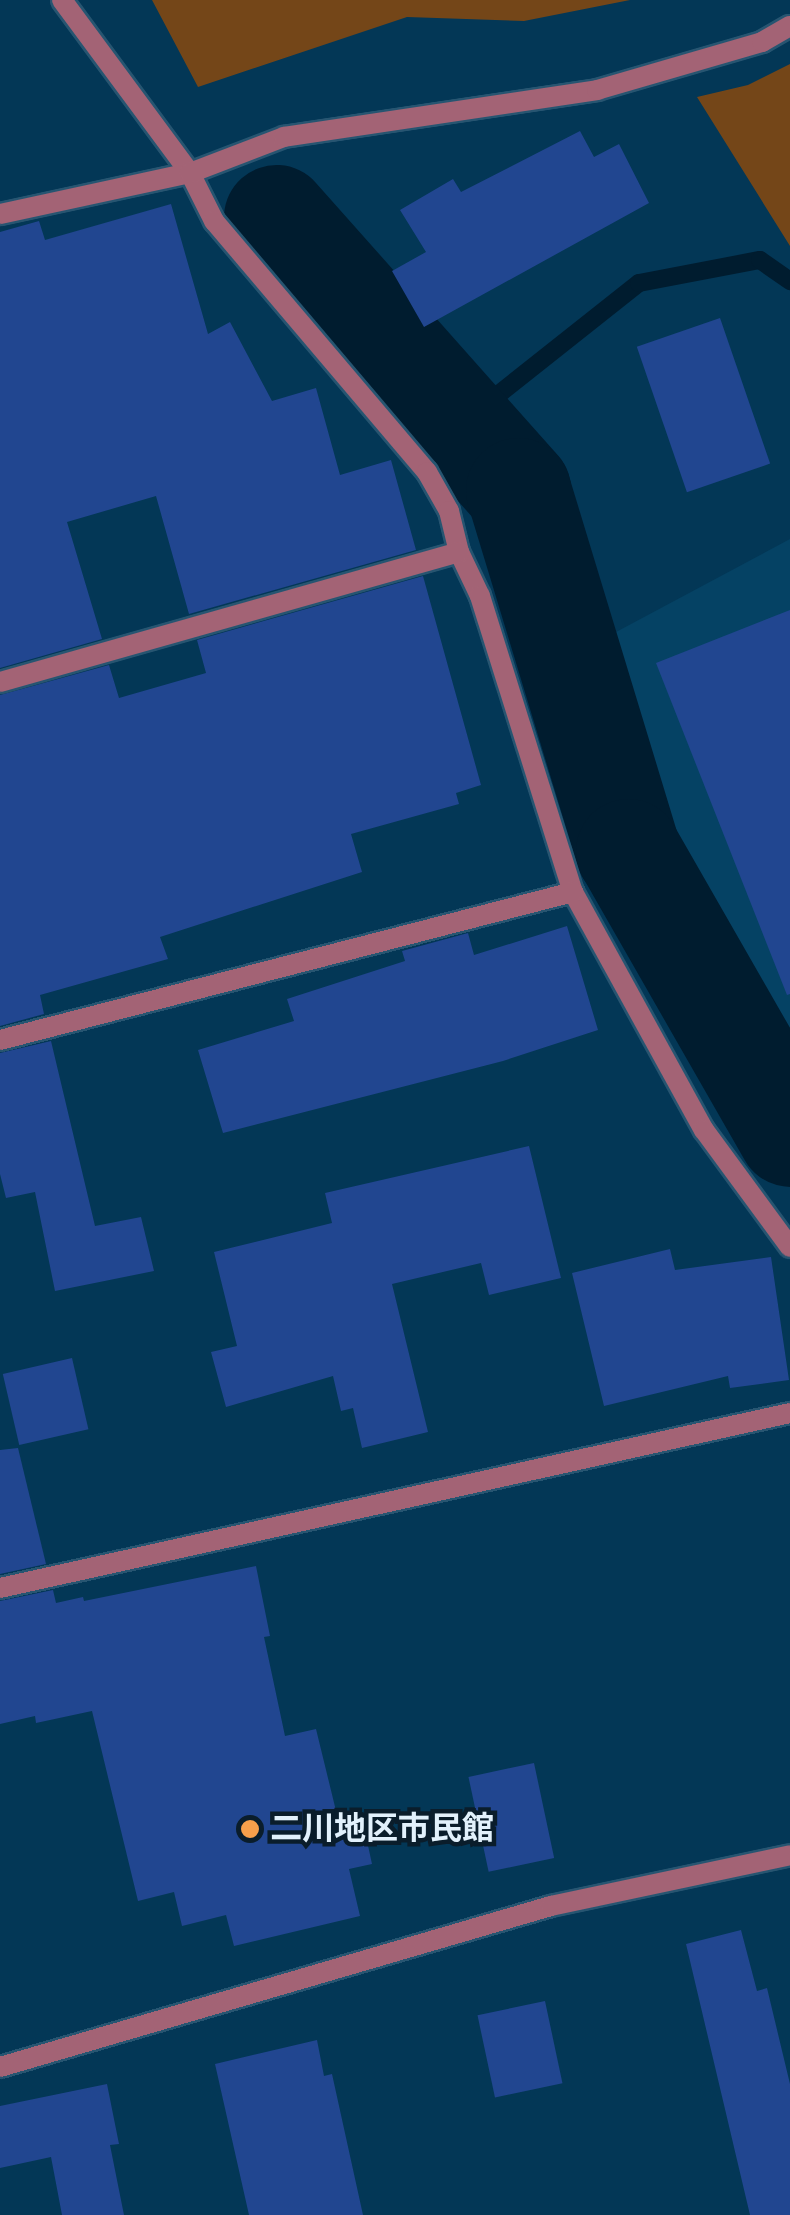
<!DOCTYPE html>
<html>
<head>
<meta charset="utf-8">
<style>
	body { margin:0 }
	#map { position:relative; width:790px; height:2215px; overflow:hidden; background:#033756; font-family:"Source Sans 3","Noto Sans JP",sans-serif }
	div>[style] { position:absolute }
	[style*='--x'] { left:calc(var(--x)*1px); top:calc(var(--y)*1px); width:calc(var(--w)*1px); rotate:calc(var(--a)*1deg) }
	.built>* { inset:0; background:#054264 }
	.green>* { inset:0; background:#744618 }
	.stream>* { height:18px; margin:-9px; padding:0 9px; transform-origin:9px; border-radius:9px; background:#001c2f }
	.river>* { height:105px; margin:-52.5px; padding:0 52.5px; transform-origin:52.5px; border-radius:52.5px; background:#001c2f }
	.building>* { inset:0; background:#214690; transform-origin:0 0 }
	.roads { filter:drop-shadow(2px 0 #275571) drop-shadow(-2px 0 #275571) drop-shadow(0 2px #275571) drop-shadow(0 -2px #275571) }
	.street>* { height:20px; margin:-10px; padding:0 10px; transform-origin:10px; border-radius:10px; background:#a36375 }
	.dots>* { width:28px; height:28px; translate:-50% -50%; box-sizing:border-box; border:5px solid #0a1d2b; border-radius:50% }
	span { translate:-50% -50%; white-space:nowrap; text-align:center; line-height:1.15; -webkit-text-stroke:9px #0a1d2b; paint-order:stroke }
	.poi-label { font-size:32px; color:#e2f1fc; font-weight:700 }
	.left { translate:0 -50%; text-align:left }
</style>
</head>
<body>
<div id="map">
	<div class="built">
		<div style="clip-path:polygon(790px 539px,790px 1052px,668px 853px,603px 639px)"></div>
	</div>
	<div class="green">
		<div style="clip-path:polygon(152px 0,630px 0,524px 21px,407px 17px,198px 87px)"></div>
		<div style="clip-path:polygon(790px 64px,790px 246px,697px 97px,748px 85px)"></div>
	</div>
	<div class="stream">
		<div style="--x:461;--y:424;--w:227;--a:-38.4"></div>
		<div style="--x:639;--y:283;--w:123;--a:-10.8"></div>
		<div style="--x:760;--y:260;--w:37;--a:35"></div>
	</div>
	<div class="river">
		<div style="--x:276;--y:217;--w:365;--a:48.4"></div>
		<div style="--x:518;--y:490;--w:377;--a:73.1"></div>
		<div style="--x:628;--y:851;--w:326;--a:60.2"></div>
	</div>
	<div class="building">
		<div style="clip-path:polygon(580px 131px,594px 157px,619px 144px,649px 203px,424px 327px,392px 271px,426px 252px,400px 210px,453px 179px,461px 192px)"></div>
		<div style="clip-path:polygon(171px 204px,208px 334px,230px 322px,272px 401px,316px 388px,340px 475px,391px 460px,416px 550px,189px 614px,156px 496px,67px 522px,102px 639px,0 668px,0 232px,39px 221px,45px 240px)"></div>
		<div style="left:720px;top:318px;width:154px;height:88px;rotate:71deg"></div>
		<div style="clip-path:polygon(423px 576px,481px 785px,456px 793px,459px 804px,351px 834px,362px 872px,160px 937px,168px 959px,40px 995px,44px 1014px,0 1026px,0 695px,109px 665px,119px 698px,206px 673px,197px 640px)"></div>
		<div style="clip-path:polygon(790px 610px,790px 994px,787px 995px,656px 663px)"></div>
		<div style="clip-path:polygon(567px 926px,598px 1030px,503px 1061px,223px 1133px,198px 1050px,294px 1021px,287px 999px,405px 961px,402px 951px,468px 933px,474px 955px)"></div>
		<div style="clip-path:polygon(51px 1041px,95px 1226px,141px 1217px,154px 1271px,55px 1291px,35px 1192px,6px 1198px,0 1174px,0 1053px)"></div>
		<div style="clip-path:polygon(529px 1146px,561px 1278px,489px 1295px,481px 1263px,392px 1284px,428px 1432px,362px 1448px,353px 1408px,341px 1411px,333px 1376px,226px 1407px,211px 1352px,237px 1346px,214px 1252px,332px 1223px,325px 1193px)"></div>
		<div style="clip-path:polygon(670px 1249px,675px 1270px,771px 1257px,789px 1380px,730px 1388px,728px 1376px,604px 1406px,572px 1273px)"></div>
		<div style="left:72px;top:1358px;width:73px;height:71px;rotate:77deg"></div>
		<div style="clip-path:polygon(18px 1448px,46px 1564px,0 1574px,0 1450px)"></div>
		<div style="clip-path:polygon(256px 1566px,270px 1636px,264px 1637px,285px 1736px,316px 1729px,338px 1819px,361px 1813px,372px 1864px,349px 1869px,360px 1916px,234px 1946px,226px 1915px,182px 1926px,174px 1892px,138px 1901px,92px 1711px,36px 1723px,35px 1716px,0 1724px,0 1601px,53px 1590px,56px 1603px,83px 1597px,84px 1601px)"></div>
		<div style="left:534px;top:1763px;width:97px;height:67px;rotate:78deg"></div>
		<div style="clip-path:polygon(741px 1930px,757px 1991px,767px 1988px,790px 2084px,790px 2215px,750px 2215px,686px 1944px)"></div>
		<div style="left:545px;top:2001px;width:84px;height:69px;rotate:78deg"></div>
		<div style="clip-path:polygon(317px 2040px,324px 2076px,332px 2074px,363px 2215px,249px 2215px,215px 2064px)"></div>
		<div style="clip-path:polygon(107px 2084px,119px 2144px,110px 2145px,124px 2215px,62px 2215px,51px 2157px,0 2168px,0 2106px)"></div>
	</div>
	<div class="roads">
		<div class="street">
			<div style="--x:62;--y:0;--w:215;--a:53.5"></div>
			<div style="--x:190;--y:173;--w:54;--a:63.4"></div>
			<div style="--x:214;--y:221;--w:329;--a:49.7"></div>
			<div style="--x:427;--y:472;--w:45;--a:60.6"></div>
			<div style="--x:449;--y:511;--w:42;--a:76.3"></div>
			<div style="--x:459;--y:552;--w:49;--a:64.5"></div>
			<div style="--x:480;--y:596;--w:310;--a:72.6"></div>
			<div style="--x:573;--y:892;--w:272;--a:61.2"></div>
			<div style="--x:704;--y:1130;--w:145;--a:53.7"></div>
			<div style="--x:0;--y:214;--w:194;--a:-12.2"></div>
			<div style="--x:190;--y:173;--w:101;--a:-21"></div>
			<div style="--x:284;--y:137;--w:317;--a:-8.5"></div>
			<div style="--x:597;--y:90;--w:172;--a:-16.2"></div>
			<div style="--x:762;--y:42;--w:32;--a:-30"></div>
			<div style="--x:0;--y:682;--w:477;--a:-15.8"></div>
			<div style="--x:0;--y:1040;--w:592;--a:-14.48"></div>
			<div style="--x:0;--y:1588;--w:809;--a:-12.49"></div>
			<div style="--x:0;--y:2067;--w:574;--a:-16.29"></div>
			<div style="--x:551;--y:1906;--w:244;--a:-12"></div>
		</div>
	</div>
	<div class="dots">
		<div style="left:250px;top:1829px;background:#f8a04b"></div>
	</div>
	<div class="poi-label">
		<span class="left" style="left:270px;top:1829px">二川地区市民館</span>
	</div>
</div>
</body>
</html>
